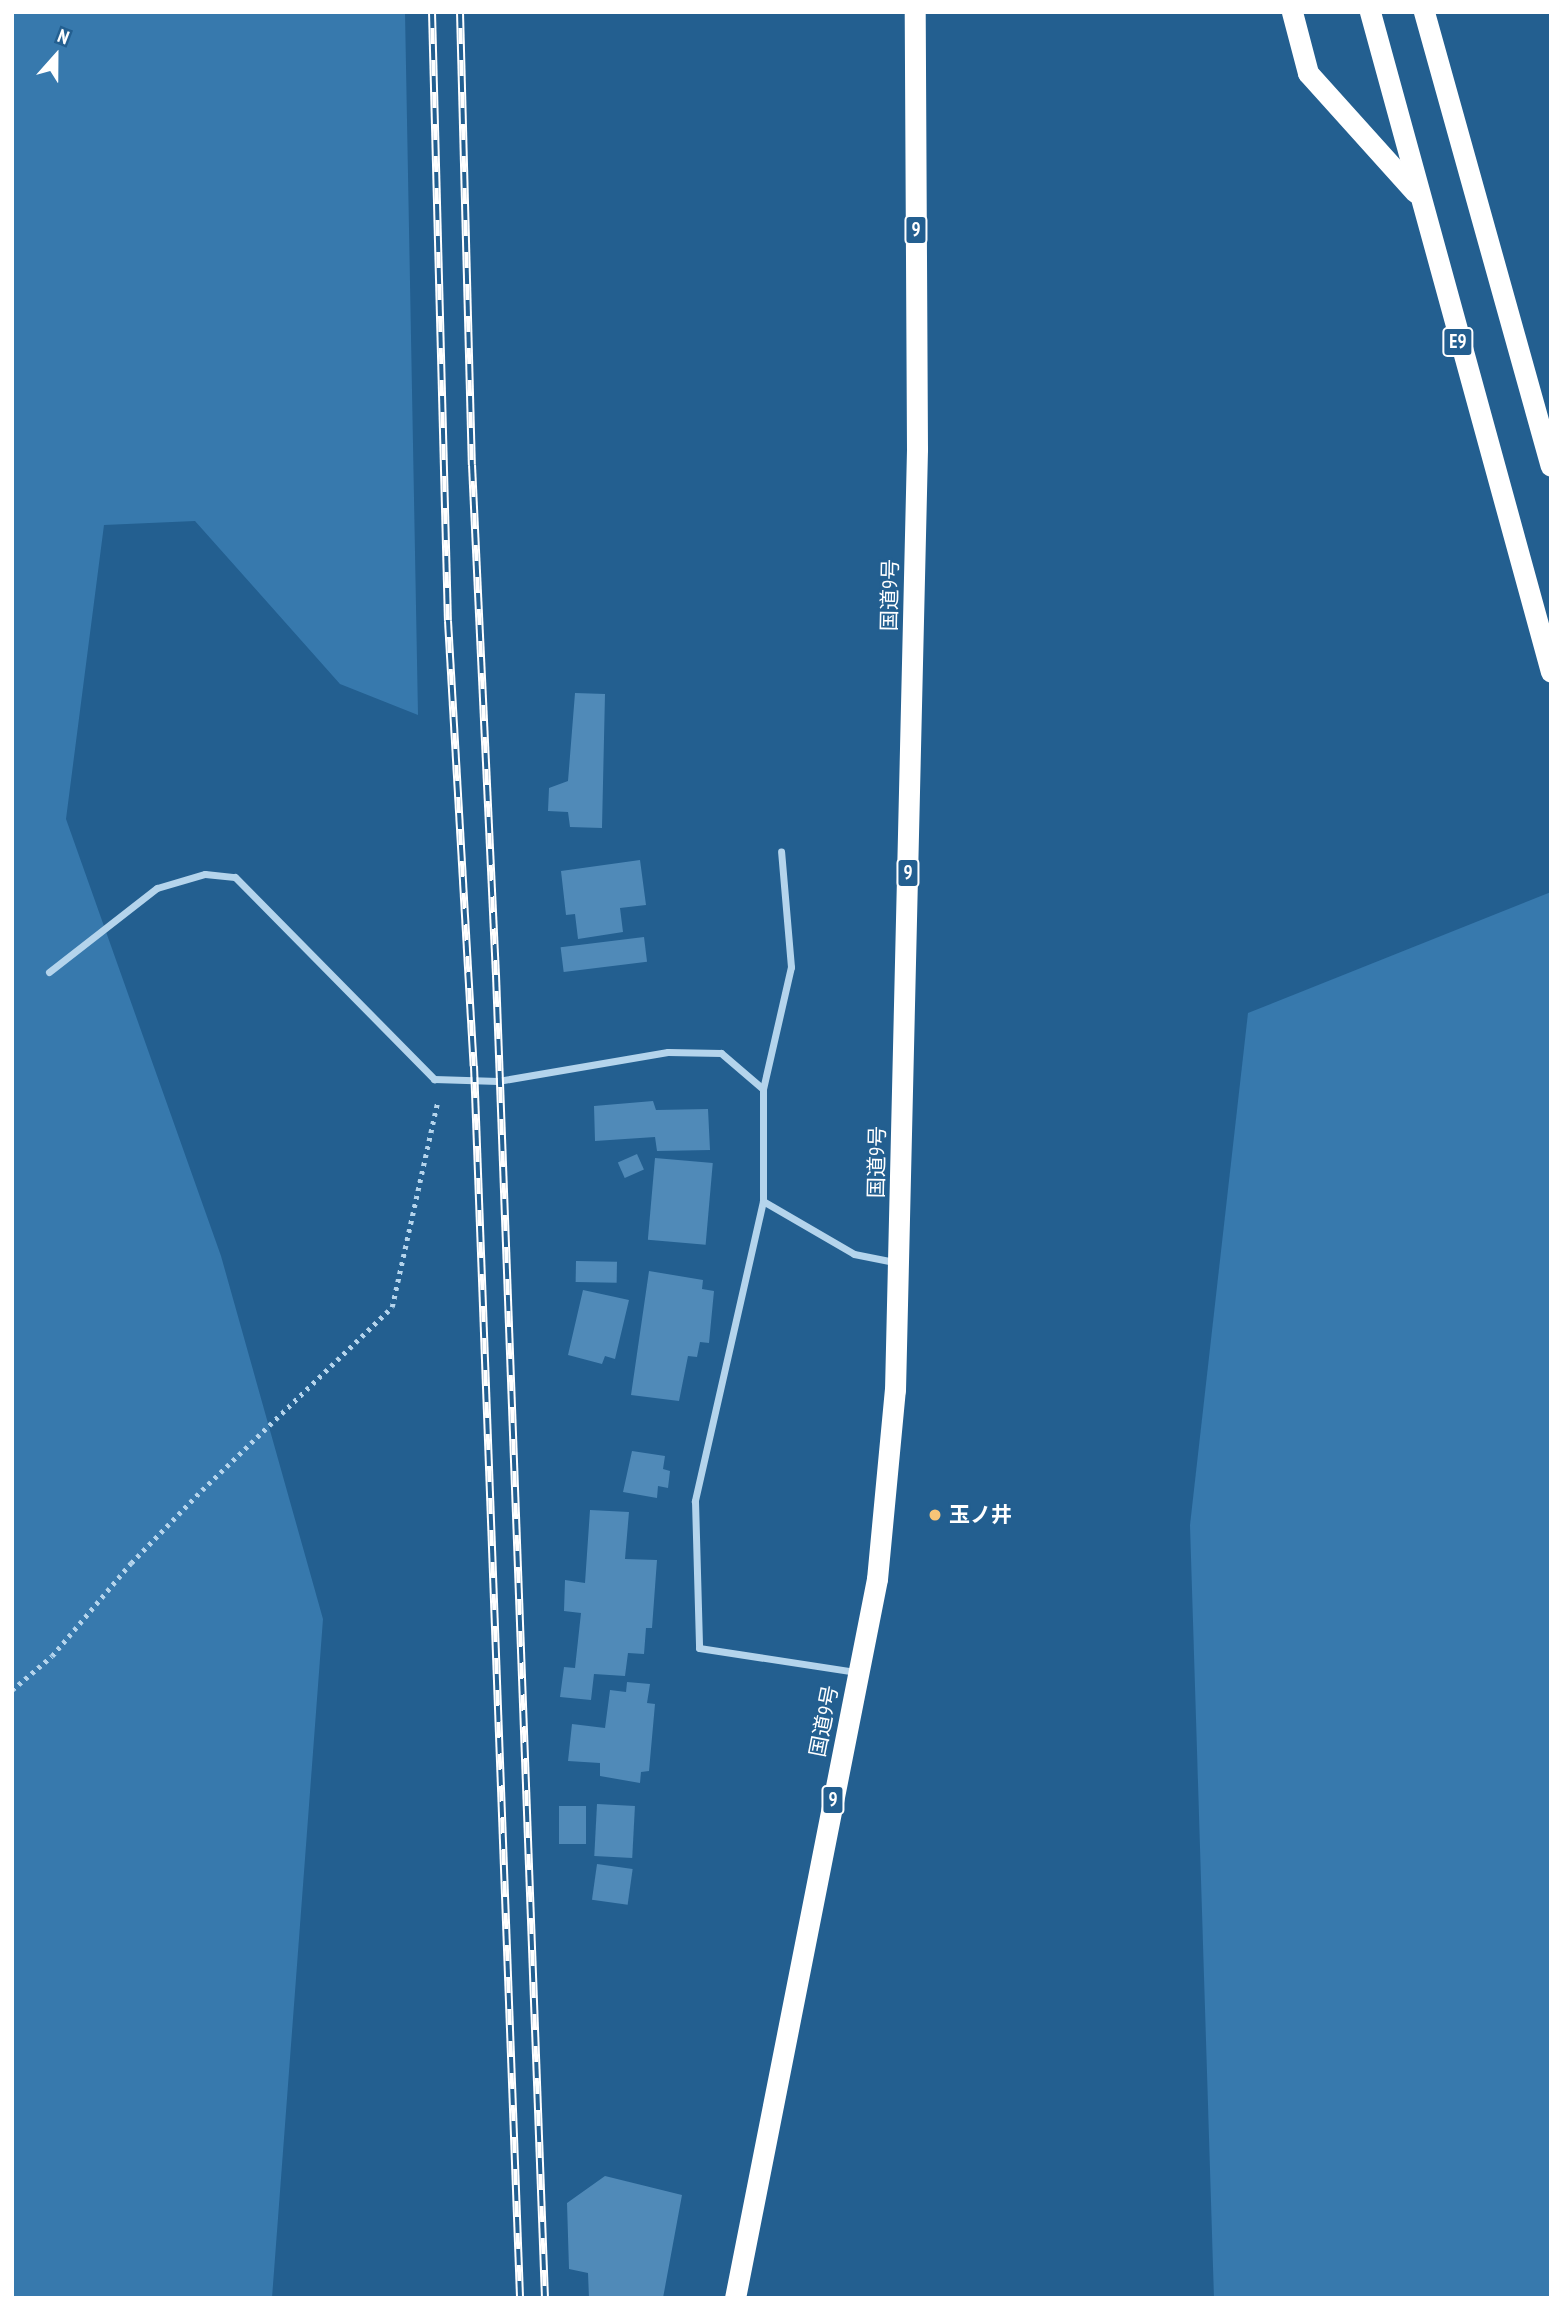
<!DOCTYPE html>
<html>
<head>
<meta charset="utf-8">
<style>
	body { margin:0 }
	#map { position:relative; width:1563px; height:2310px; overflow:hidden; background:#235f90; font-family:"PT Sans Narrow","Noto Sans JP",sans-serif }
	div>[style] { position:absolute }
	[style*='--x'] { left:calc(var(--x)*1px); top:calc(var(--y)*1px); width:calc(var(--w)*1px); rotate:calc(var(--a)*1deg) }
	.green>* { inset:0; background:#3779ad }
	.building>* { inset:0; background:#508ab8; transform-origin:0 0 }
	.path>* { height:4.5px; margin-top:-2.25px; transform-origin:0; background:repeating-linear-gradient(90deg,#b4d4ec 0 3.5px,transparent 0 8.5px) }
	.street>* { height:7px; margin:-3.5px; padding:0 3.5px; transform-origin:3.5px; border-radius:3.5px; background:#b4d4ec }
	.highway>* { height:21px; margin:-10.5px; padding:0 10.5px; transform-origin:10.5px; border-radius:10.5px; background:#fff }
	.rail>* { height:8px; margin-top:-4px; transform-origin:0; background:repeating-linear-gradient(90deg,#235f90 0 16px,#fff 0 32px); box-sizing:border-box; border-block:2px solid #fff }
	.dots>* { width:19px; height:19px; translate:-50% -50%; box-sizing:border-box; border:4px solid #235f90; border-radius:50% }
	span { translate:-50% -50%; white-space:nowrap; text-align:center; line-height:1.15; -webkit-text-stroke:5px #235f90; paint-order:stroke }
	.shield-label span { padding:2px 5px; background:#235f90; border:2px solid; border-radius:5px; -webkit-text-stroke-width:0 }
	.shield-label { font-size:19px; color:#fff; font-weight:700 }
	.street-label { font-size:21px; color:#fff }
	.poi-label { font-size:21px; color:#fff; font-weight:700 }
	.left { translate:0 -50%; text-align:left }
	.frame { position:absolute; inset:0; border:14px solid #fff; pointer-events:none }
	.north { position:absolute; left:21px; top:21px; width:70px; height:70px; -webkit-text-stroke:5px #235f90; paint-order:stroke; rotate:21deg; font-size:19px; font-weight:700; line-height:28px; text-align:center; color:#fff }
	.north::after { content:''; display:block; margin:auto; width:24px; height:32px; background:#fff; clip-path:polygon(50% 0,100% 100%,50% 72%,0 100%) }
</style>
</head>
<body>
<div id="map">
	<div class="green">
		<div style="clip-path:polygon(12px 12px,405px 12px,418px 715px,340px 684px,195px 521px,104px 525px,66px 819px,221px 1256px,323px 1619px,272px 2298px,12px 2298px)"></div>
		<div style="clip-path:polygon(1551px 892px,1551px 2298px,1214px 2298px,1190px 1525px,1248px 1013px)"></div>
	</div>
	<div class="building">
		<div style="clip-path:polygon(575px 693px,605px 694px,602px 828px,570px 827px,568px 812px,548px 811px,549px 788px,568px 781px)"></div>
		<div style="clip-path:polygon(640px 860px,646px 905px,620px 908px,623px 932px,578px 939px,575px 914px,566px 915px,561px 871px)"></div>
		<div style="left:644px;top:937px;width:25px;height:84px;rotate:83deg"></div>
		<div style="clip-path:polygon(653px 1101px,656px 1110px,708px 1109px,710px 1150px,657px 1151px,655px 1137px,595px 1141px,594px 1106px)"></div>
		<div style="left:637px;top:1154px;width:17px;height:21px;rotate:66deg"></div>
		<div style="left:655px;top:1158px;width:58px;height:82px;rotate:5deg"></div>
		<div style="left:576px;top:1261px;width:41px;height:21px;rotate:1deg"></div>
		<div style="clip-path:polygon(649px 1271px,703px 1280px,702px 1289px,714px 1291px,709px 1343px,700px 1342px,697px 1357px,688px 1356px,679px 1401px,631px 1395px)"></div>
		<div style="clip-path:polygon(583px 1290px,629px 1300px,615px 1359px,605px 1356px,602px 1364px,568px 1355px)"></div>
		<div style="clip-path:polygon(632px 1451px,665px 1456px,663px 1469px,670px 1471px,668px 1488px,658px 1486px,657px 1498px,623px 1492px)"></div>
		<div style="clip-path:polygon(590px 1510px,629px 1512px,625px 1559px,657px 1560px,652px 1628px,646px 1628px,644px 1654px,628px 1653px,625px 1676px,594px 1674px,591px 1700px,560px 1697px,564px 1667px,575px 1668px,581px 1613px,564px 1611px,565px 1580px,585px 1583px)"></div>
		<div style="clip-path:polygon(627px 1682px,650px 1684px,647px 1703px,655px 1704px,649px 1771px,641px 1772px,640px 1783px,600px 1776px,600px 1763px,568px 1761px,572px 1724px,605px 1728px,610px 1690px,626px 1692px)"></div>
		<div style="left:597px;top:1804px;width:38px;height:52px;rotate:3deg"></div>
		<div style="left:559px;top:1806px;width:27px;height:38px"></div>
		<div style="left:597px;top:1864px;width:36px;height:36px;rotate:8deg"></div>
		<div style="clip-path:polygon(605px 2176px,682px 2195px,663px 2298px,589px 2298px,588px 2273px,569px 2269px,567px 2203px)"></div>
	</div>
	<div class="path">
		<div style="--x:12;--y:1690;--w:52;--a:-40.4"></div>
		<div style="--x:52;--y:1656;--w:122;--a:-49.7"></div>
		<div style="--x:131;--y:1563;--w:102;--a:-45.8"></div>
		<div style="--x:202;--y:1490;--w:264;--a:-43.9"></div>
		<div style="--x:392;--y:1307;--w:208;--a:-77.5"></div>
	</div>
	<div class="street">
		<div style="--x:49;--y:972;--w:137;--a:-37.9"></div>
		<div style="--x:157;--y:888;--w:50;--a:-16.3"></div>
		<div style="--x:205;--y:874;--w:30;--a:6"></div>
		<div style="--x:235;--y:877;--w:284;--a:45.4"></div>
		<div style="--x:434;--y:1079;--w:64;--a:1.8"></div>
		<div style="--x:498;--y:1081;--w:172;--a:-9.7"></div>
		<div style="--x:668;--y:1052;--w:53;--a:1.1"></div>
		<div style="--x:721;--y:1053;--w:55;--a:40.6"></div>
		<div style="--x:763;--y:1089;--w:112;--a:90"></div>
		<div style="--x:763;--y:1201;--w:308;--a:102.8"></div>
		<div style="--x:695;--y:1501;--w:147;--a:88.4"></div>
		<div style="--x:699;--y:1648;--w:158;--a:8.7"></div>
		<div style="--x:763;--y:1089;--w:125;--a:-77.1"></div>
		<div style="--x:791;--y:967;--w:116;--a:-94.9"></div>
		<div style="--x:763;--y:1201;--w:105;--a:30.2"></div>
		<div style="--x:854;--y:1254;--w:41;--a:11.3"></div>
	</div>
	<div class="highway">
		<div style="--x:1292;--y:12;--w:63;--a:75.3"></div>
		<div style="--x:1308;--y:73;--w:160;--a:48"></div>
		<div style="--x:1370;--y:12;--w:684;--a:74.66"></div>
		<div style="--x:1424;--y:12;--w:471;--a:74.4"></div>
		<div style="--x:735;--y:2298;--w:733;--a:-78.83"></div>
		<div style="--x:877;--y:1579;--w:190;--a:-84.6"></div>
		<div style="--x:895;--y:1390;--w:941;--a:-88.66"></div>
		<div style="--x:917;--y:449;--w:437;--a:-90.3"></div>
	</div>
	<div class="rail">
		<div style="--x:432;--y:12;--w:609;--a:88.5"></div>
		<div style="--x:448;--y:621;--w:446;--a:86.7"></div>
		<div style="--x:474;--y:1066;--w:1233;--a:87.86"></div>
		<div style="--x:460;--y:12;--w:453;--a:88.5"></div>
		<div style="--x:472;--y:465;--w:511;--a:87.31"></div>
		<div style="--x:496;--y:975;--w:1324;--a:87.88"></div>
	</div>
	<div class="dots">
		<div style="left:935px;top:1515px;background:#f7c477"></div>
	</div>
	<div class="shield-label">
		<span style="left:916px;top:230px">9</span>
		<span style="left:1458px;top:342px">E9</span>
		<span style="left:908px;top:873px">9</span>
		<span style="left:833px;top:1800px">9</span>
	</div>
	<div class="street-label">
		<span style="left:890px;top:595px;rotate:-89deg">国道9号</span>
		<span style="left:877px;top:1162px;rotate:-89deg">国道9号</span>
		<span style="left:824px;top:1721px;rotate:-79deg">国道9号</span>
	</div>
	<div class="poi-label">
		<span class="left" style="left:949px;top:1515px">玉ノ井</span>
	</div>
	<div class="frame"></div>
	<div class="north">N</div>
</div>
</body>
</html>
